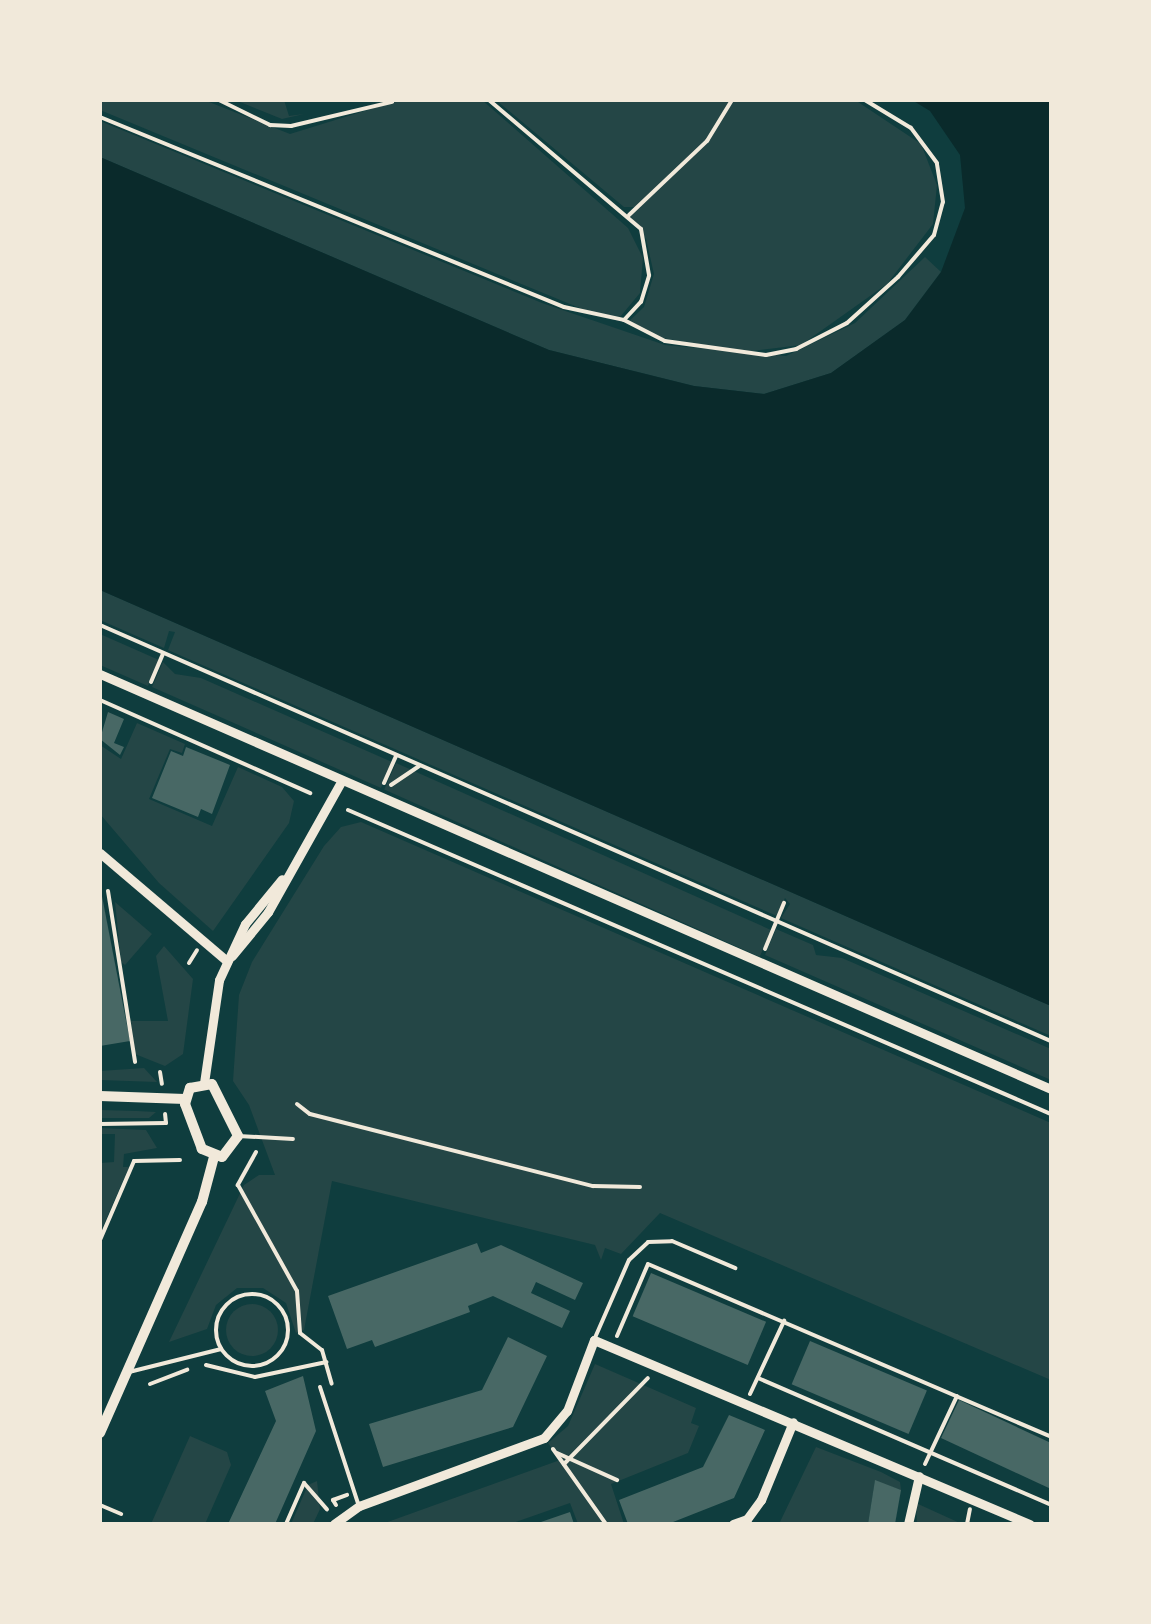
<!DOCTYPE html>
<html>
<head>
<meta charset="utf-8">
<style>
	body { margin:0 }
	#map { position:relative; width:1151px; height:1624px; overflow:hidden; background:#0f3d3e; font-family:Manrope,sans-serif }
	div>[style] { position:absolute }
	[style*='--x'] { left:calc(var(--x)*1px); top:calc(var(--y)*1px); width:calc(var(--w)*1px); rotate:calc(var(--a)*1deg) }
	.green>* { inset:0; background:#244646; transform-origin:0 0 }
	.round { border-radius:50% }
	.water>* { inset:0; background:#0a2a2b }
	.building>* { inset:0; background:#486865; transform-origin:0 0 }
	.path>* { height:4px; margin:-2px; padding:0 2px; transform-origin:2px; border-radius:2px; background:#f1e9da }
	.service>* { height:4px; margin:-2px; padding:0 2px; transform-origin:2px; border-radius:2px; background:#f1e9da }
	.service>.ring { margin:-2px; padding:0; box-sizing:content-box; background:none; border:4px solid #f1e9da; border-radius:50% }
	.minor>* { height:9px; margin:-4.5px; padding:0 4.5px; transform-origin:4.5px; border-radius:4.5px; background:#f1e9da }
	.tertiary>* { height:10px; margin:-5px; padding:0 5px; transform-origin:5px; border-radius:5px; background:#f1e9da }
	span { translate:-50% -50%; white-space:nowrap; text-align:center; line-height:1.15; -webkit-text-stroke:8px #f1e9da; paint-order:stroke }
	.frame { position:absolute; inset:0; border:102px solid #f1e9da; pointer-events:none }
</style>
</head>
<body>
<div id="map">
	<div class="green">
		<div style="clip-path:polygon(100px 100px,204px 100px,290px 134px,400px 100px,482px 100px,628px 228px,643px 258px,640px 293px,620px 317px,587px 311px,100px 110px)"></div>
		<div style="clip-path:polygon(235px 100px,284px 100px,289px 116px,304px 114px,282px 119px)"></div>
		<div style="clip-path:polygon(496px 100px,855px 100px,921px 144px,937px 185px,933px 224px,887px 284px,801px 345px,744px 352px,662px 338px,627px 323px,644px 307px,654px 274px,646px 239px,628px 213px,641px 207px,624px 207px)"></div>
		<div style="clip-path:polygon(100px 121px,542px 303px,665px 345px,786px 356px,855px 323px,925px 257px,941px 272px,905px 320px,831px 373px,764px 394px,694px 386px,549px 350px,100px 157px)"></div>
		<div style="clip-path:polygon(100px 590px,1051px 1006px,1051px 1036px,781px 918px,790px 904px,785px 898px,777px 916px,168px 650px,175px 632px,169px 631px,164px 648px,100px 620px)"></div>
		<div style="clip-path:polygon(100px 634px,159px 660px,148px 686px,100px 665px)"></div>
		<div style="clip-path:polygon(163px 662px,175px 674px,201px 678px,392px 762px,381px 788px,152px 687px)"></div>
		<div style="clip-path:polygon(137px 723px,185px 744px,182px 753px,170px 749px,149px 799px,212px 826px,238px 767px,282px 787px,294px 801px,289px 823px,213px 931px,159px 883px,100px 814px,100px 745px,121px 759px)"></div>
		<div style="left:396px;top:763px;width:411px;height:29px;rotate:24deg"></div>
		<div style="clip-path:polygon(361px 822px,1051px 1123px,1051px 1380px,660px 1213px,621px 1254px,605px 1248px,601px 1260px,595px 1245px,332px 1181px,304px 1330px,296px 1333px,286px 1303px,263px 1288px,237px 1288px,216px 1305px,207px 1329px,169px 1342px,244px 1185px,259px 1175px,275px 1175px,249px 1105px,233px 1081px,239px 995px,252px 962px,324px 846px,341px 827px)"></div>
		<div style="clip-path:polygon(115px 902px,152px 934px,125px 965px,121px 962px)"></div>
		<div style="clip-path:polygon(776px 929px,813px 945px,816px 955px,842px 958px,1051px 1049px,1051px 1080px,765px 955px)"></div>
		<div style="clip-path:polygon(164px 946px,193px 979px,183px 1054px,165px 1066px,135px 1054px,131px 1021px,168px 1021px,156px 956px)"></div>
		<div style="clip-path:polygon(144px 1068px,157px 1082px,100px 1080px,100px 1071px)"></div>
		<div style="clip-path:polygon(100px 1110px,137px 1111px,156px 1112px,149px 1118px,100px 1118px)"></div>
		<div style="clip-path:polygon(100px 1128px,146px 1130px,157px 1148px,124px 1154px,123px 1167px,129px 1167px,100px 1233px,100px 1163px,114px 1162px,115px 1134px,100px 1134px)"></div>
		<div class="round" style="left:226px;top:1304px;width:52px;height:52px"></div>
		<div style="clip-path:polygon(595px 1364px,696px 1408px,691px 1423px,699px 1426px,688px 1453px,611px 1484px,624px 1524px,578px 1524px,570px 1503px,510px 1524px,382px 1524px,560px 1460px,548px 1443px,568px 1426px)"></div>
		<div style="clip-path:polygon(190px 1436px,227px 1452px,231px 1465px,205px 1524px,151px 1524px)"></div>
		<div style="clip-path:polygon(816px 1447px,881px 1472px,900px 1482px,901px 1490px,875px 1481px,868px 1524px,779px 1524px)"></div>
		<div style="clip-path:polygon(317px 1481px,320px 1509px,313px 1524px,291px 1524px,308px 1485px)"></div>
		<div style="clip-path:polygon(916px 1503px,962px 1524px,917px 1524px)"></div>
	</div>
	<div class="water">
		<div style="clip-path:polygon(912px 100px,1051px 100px,1051px 1006px,100px 590px,100px 157px,549px 350px,694px 386px,764px 394px,831px 373px,905px 320px,941px 272px,965px 208px,960px 155px,930px 111px)"></div>
	</div>
	<div class="building">
		<div style="clip-path:polygon(108px 712px,124px 719px,114px 743px,124px 747px,120px 755px,100px 739px)"></div>
		<div style="clip-path:polygon(186px 747px,230px 765px,212px 814px,201px 809px,198px 817px,152px 798px,171px 751px,183px 756px)"></div>
		<div style="clip-path:polygon(100px 886px,130px 1041px,100px 1046px)"></div>
		<div style="clip-path:polygon(477px 1243px,481px 1253px,501px 1245px,583px 1283px,575px 1300px,536px 1282px,531px 1293px,570px 1311px,562px 1328px,493px 1296px,468px 1306px,470px 1312px,375px 1347px,372px 1340px,347px 1349px,328px 1296px)"></div>
		<div style="left:651px;top:1273px;width:125px;height:47px;rotate:23deg"></div>
		<div style="clip-path:polygon(508px 1337px,547px 1356px,513px 1427px,383px 1467px,369px 1424px,482px 1390px)"></div>
		<div style="left:810px;top:1341px;width:127px;height:47px;rotate:23deg"></div>
		<div style="clip-path:polygon(303px 1376px,316px 1431px,275px 1524px,228px 1524px,276px 1421px,265px 1391px)"></div>
		<div style="clip-path:polygon(959px 1400px,1051px 1443px,1051px 1489px,941px 1438px)"></div>
		<div style="clip-path:polygon(729px 1415px,765px 1430px,734px 1498px,668px 1524px,628px 1524px,619px 1500px,703px 1467px)"></div>
		<div style="clip-path:polygon(875px 1480px,901px 1490px,895px 1524px,868px 1524px)"></div>
		<div style="clip-path:polygon(570px 1512px,574px 1524px,538px 1524px,538px 1523px)"></div>
	</div>
	<div class="path">
		<div style="--x:100;--y:117;--w:501;--a:22.27"></div>
		<div style="--x:564;--y:307;--w:61;--a:12.2"></div>
		<div style="--x:624;--y:320;--w:25;--a:-47"></div>
		<div style="--x:641;--y:302;--w:28;--a:-73"></div>
		<div style="--x:649;--y:275;--w:47;--a:-99.9"></div>
		<div style="--x:641;--y:229;--w:199;--a:-139.7"></div>
		<div style="--x:629;--y:215;--w:108;--a:-43.5"></div>
		<div style="--x:707;--y:141;--w:48;--a:-58.6"></div>
		<div style="--x:624;--y:320;--w:46;--a:27.1"></div>
		<div style="--x:665;--y:341;--w:102;--a:7.9"></div>
		<div style="--x:766;--y:355;--w:31;--a:-11"></div>
		<div style="--x:796;--y:349;--w:57;--a:-27"></div>
		<div style="--x:847;--y:323;--w:69;--a:-42"></div>
		<div style="--x:898;--y:277;--w:55;--a:-49.4"></div>
		<div style="--x:934;--y:235;--w:34;--a:-75"></div>
		<div style="--x:943;--y:202;--w:39;--a:-99"></div>
		<div style="--x:937;--y:163;--w:44;--a:-126.6"></div>
		<div style="--x:911;--y:128;--w:54;--a:-148.7"></div>
		<div style="--x:100;--y:625;--w:1038;--a:23.63"></div>
		<div style="--x:151;--y:682;--w:30;--a:-67"></div>
		<div style="--x:100;--y:700;--w:230;--a:23.9"></div>
		<div style="--x:384;--y:783;--w:30;--a:-66"></div>
		<div style="--x:391;--y:785;--w:34;--a:-34"></div>
		<div style="--x:348;--y:810;--w:766;--a:23.39"></div>
		<div style="--x:108;--y:891;--w:173;--a:81"></div>
		<div style="--x:765;--y:949;--w:50;--a:-67.6"></div>
		<div style="--x:189;--y:963;--w:15;--a:-58"></div>
		<div style="--x:160;--y:1072;--w:12;--a:81"></div>
		<div style="--x:297;--y:1104;--w:16;--a:38"></div>
		<div style="--x:310;--y:1114;--w:292;--a:14.3"></div>
		<div style="--x:593;--y:1186;--w:47;--a:1.2"></div>
		<div style="--x:100;--y:1124;--w:66;--a:-0.9"></div>
		<div style="--x:166;--y:1123;--w:9;--a:-96"></div>
		<div style="--x:256;--y:1152;--w:38;--a:119"></div>
		<div style="--x:238;--y:1185;--w:121;--a:60.9"></div>
		<div style="--x:297;--y:1291;--w:42;--a:85.9"></div>
		<div style="--x:300;--y:1333;--w:28;--a:38"></div>
		<div style="--x:322;--y:1350;--w:35;--a:74"></div>
		<div style="--x:100;--y:1240;--w:86;--a:-66.7"></div>
		<div style="--x:134;--y:1161;--w:46;--a:-1.2"></div>
		<div style="--x:617;--y:1336;--w:78;--a:-66.7"></div>
		<div style="--x:648;--y:1264;--w:439;--a:23.2"></div>
		<div style="--x:206;--y:1365;--w:50;--a:13.8"></div>
		<div style="--x:255;--y:1377;--w:73;--a:-11.9"></div>
		<div style="--x:758;--y:1378;--w:319;--a:23.4"></div>
		<div style="--x:150;--y:1384;--w:40;--a:-21"></div>
		<div style="--x:750;--y:1394;--w:81;--a:-65"></div>
		<div style="--x:553;--y:1449;--w:92;--a:54.8"></div>
		<div style="--x:557;--y:1453;--w:66;--a:24.2"></div>
		<div style="--x:564;--y:1464;--w:120;--a:-45.7"></div>
		<div style="--x:925;--y:1464;--w:75;--a:-64.8"></div>
		<div style="--x:336;--y:1505;--w:6;--a:-121"></div>
		<div style="--x:333;--y:1500;--w:15;--a:-20"></div>
		<div style="--x:286;--y:1524;--w:45;--a:-66.3"></div>
		<div style="--x:304;--y:1483;--w:35;--a:49"></div>
		<div style="--x:967;--y:1524;--w:15;--a:-79"></div>
	</div>
	<div class="service">
		<div style="--x:219;--y:100;--w:57;--a:26.1"></div>
		<div style="--x:270;--y:125;--w:21;--a:3"></div>
		<div style="--x:291;--y:126;--w:104;--a:-13.4"></div>
		<div style="--x:238;--y:1136;--w:55;--a:3.1"></div>
		<div class="ring" style="left:216px;top:1294px;width:68px;height:68px"></div>
		<div style="--x:594;--y:1340;--w:87;--a:-66.4"></div>
		<div style="--x:629;--y:1260;--w:26;--a:-43"></div>
		<div style="--x:648;--y:1242;--w:24;--a:-2"></div>
		<div style="--x:672;--y:1241;--w:69;--a:23.2"></div>
		<div style="--x:129;--y:1372;--w:95;--a:-14"></div>
		<div style="--x:320;--y:1387;--w:125;--a:71.9"></div>
		<div style="--x:100;--y:1505;--w:23;--a:23"></div>
	</div>
	<div class="minor">
		<div style="--x:100;--y:674;--w:1038;--a:23.58"></div>
		<div style="--x:100;--y:853;--w:167;--a:40.4"></div>
		<div style="--x:232;--y:956;--w:57;--a:-50.7"></div>
		<div style="--x:268;--y:912;--w:151;--a:-60.7"></div>
		<div style="--x:204;--y:1083;--w:104;--a:-81.7"></div>
		<div style="--x:219;--y:980;--w:62;--a:-65.1"></div>
		<div style="--x:245;--y:924;--w:58;--a:-50.6"></div>
		<div style="--x:334;--y:1524;--w:31;--a:-36"></div>
		<div style="--x:359;--y:1506;--w:197;--a:-20.2"></div>
		<div style="--x:544;--y:1438;--w:35;--a:-50"></div>
		<div style="--x:567;--y:1411;--w:76;--a:-69.2"></div>
		<div style="--x:594;--y:1340;--w:473;--a:22.9"></div>
		<div style="--x:733;--y:1524;--w:15;--a:-20"></div>
		<div style="--x:747;--y:1519;--w:24;--a:-54"></div>
		<div style="--x:761;--y:1500;--w:84;--a:-67.7"></div>
		<div style="--x:908;--y:1524;--w:49;--a:-77.1"></div>
	</div>
	<div class="tertiary">
		<div style="--x:212;--y:1084;--w:58;--a:63.4"></div>
		<div style="--x:238;--y:1136;--w:26;--a:127"></div>
		<div style="--x:222;--y:1157;--w:22;--a:-158"></div>
		<div style="--x:202;--y:1149;--w:48;--a:-110.7"></div>
		<div style="--x:185;--y:1104;--w:17;--a:-73"></div>
		<div style="--x:190;--y:1088;--w:22;--a:-10"></div>
		<div style="--x:100;--y:1096;--w:85;--a:2"></div>
		<div style="--x:100;--y:1433;--w:253;--a:-66.2"></div>
		<div style="--x:202;--y:1202;--w:47;--a:-75.1"></div>
	</div>
	<div class="frame"></div>
</div>
</body>
</html>
